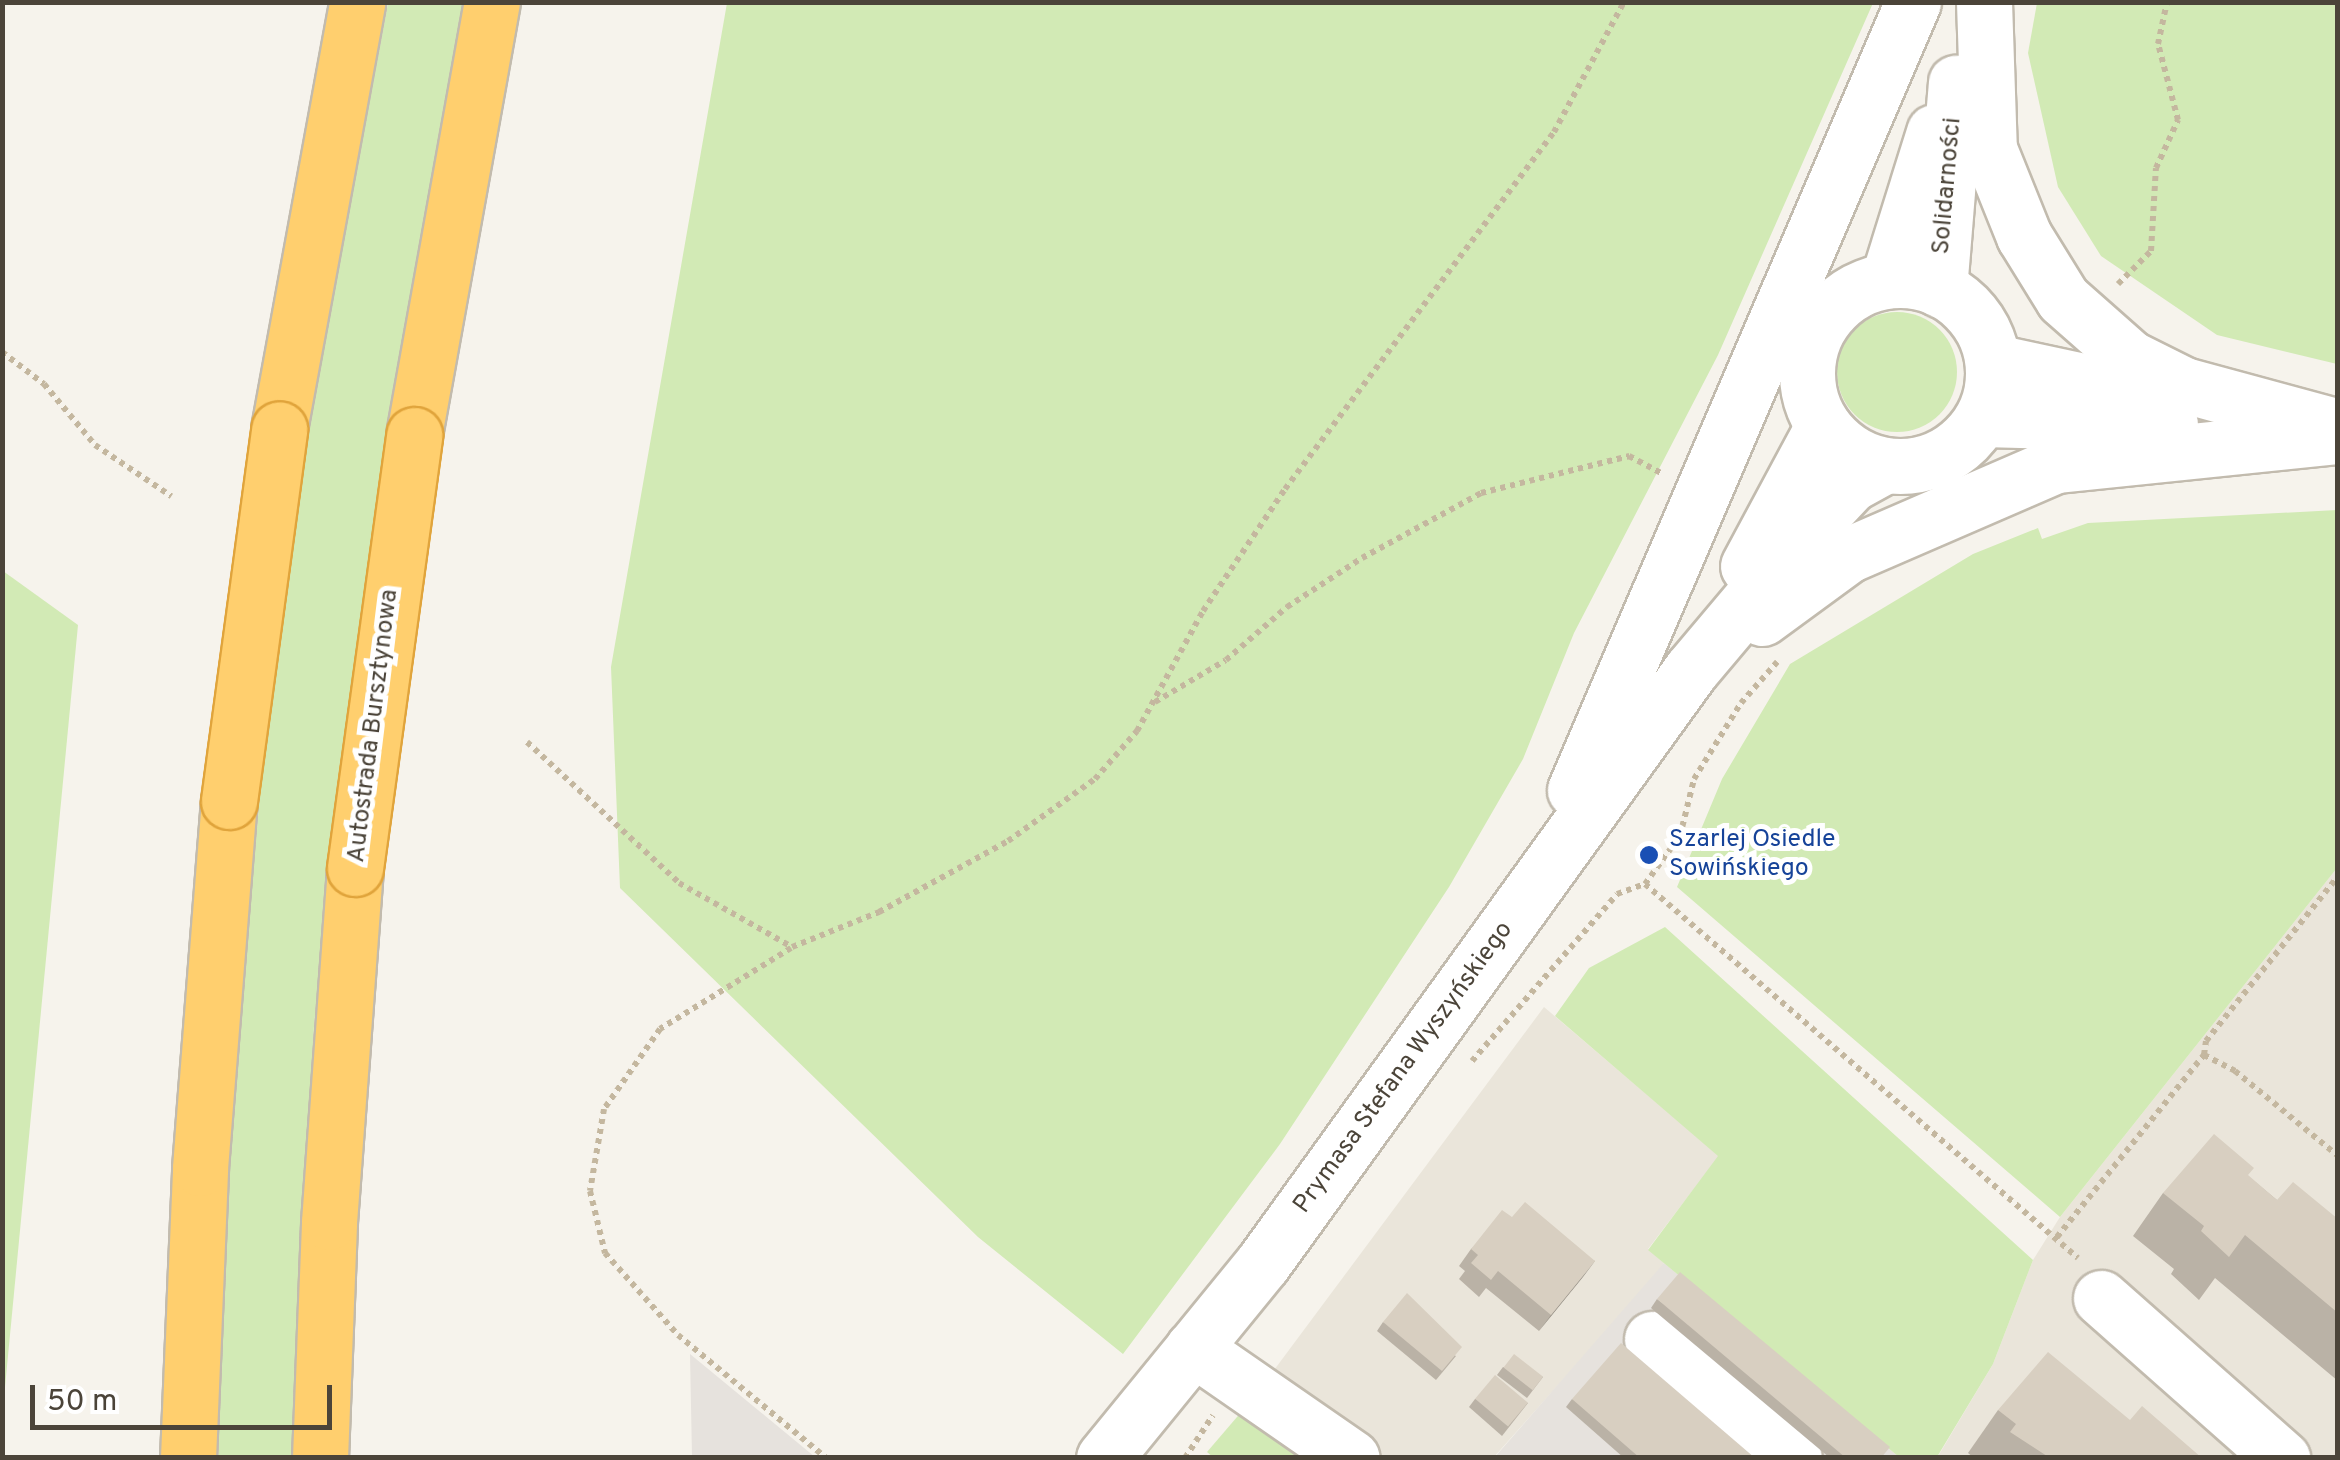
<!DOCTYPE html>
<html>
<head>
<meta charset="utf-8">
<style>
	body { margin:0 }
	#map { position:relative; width:2340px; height:1460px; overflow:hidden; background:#f6f3ec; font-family:Overpass,sans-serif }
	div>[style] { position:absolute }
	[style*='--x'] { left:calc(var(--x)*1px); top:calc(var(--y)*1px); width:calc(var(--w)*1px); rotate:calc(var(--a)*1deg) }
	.residential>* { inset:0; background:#eae5da }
	.industrial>* { inset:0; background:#e6e2dd }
	.green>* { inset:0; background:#d2eab5 }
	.round { border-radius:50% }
	.path>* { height:6px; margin-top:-3px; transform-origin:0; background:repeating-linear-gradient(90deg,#c4b79f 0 5px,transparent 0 10px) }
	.roads { filter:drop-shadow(2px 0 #c2bbae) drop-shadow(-2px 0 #c2bbae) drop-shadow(0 2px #c2bbae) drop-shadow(0 -2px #c2bbae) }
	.minor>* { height:55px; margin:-27.5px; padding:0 27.5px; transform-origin:27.5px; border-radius:27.5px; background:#fff }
	.minor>.ring { margin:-27.5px; padding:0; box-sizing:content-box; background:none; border:55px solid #fff; border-radius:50% }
	.highway>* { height:55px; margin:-27.5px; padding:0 27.5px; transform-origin:27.5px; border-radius:27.5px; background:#ffcf6e }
	.bridges { filter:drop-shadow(2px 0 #e0a43c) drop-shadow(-2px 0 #e0a43c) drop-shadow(0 2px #e0a43c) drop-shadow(0 -2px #e0a43c) }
	.highway-bridge>* { height:55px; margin:-27.5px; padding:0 27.5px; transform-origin:27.5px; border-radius:27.5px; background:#ffcf6e }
	.wall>* { inset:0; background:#bab2a6 }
	.shaded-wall>* { inset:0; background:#979187 }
	.building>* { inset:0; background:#d8cfc1; transform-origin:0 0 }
	.dots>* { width:28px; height:28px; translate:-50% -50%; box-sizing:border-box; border:5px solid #fff; border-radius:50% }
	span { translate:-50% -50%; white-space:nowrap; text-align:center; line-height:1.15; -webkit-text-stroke:10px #fff; paint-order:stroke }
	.street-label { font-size:25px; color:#4b4439 }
	.transit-label { font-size:25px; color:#164399 }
	.left { translate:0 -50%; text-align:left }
	.frame { position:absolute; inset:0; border:5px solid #4b4439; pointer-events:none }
	.scale { position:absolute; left:30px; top:1385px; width:302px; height:45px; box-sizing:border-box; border:5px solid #4b4439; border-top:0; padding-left:12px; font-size:30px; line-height:35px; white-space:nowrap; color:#4b4439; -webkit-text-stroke:8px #fff; paint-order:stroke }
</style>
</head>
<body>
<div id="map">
	<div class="residential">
		<div style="clip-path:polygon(2337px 868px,2337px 1457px,1937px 1458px,1993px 1364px,2033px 1260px,2060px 1217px)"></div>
		<div style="clip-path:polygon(1544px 1007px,1719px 1156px,1648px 1249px,1664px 1263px,1659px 1272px,1494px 1457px,1376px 1457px,1263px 1385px)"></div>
	</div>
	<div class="industrial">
		<div style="clip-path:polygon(1664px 1263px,1899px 1457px,1494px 1458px)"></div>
		<div style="clip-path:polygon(690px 1354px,815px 1457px,692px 1457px)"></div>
	</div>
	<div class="green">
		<div style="clip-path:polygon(388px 3px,464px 3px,389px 411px,333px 820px,314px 1026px,294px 1457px,218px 1458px,232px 1109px,260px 794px,306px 442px)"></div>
		<div style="clip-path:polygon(727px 3px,1873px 3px,1718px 355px,1574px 633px,1523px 759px,1449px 887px,1280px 1144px,1123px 1354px,978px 1237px,620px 888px,611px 667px)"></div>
		<div style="clip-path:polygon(2037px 3px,2337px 3px,2337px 364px,2217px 335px,2101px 256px,2058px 187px,2028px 53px)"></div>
		<div class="round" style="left:1837px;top:312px;width:120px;height:120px"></div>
		<div style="clip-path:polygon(2337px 510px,2337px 868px,2060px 1217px,1677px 887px,1722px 779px,1790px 664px,1973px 554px,2038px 528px,2042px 539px,2088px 523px)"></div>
		<div style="clip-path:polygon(3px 571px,78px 625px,3px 1408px)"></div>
		<div style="clip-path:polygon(1665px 927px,2033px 1260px,1993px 1364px,1937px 1457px,1899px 1457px,1648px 1250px,1718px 1156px,1555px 1016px,1589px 968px)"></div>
		<div style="clip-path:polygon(1249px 1403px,1327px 1457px,1214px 1458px,1207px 1452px)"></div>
	</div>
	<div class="path">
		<div style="--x:2118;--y:284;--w:47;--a:-45"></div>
		<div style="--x:2151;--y:251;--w:83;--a:-86.6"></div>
		<div style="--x:2156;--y:168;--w:53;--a:-65.4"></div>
		<div style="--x:2178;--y:120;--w:79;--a:-104.7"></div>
		<div style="--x:2158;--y:44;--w:43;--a:-77.9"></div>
		<div style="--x:2;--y:352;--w:53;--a:37.3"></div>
		<div style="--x:44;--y:384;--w:80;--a:50.1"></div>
		<div style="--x:95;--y:445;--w:92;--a:33.9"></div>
		<div style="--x:1155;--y:702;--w:82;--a:-30.6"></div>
		<div style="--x:1226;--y:660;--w:81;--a:-41"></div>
		<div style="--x:1287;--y:607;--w:90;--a:-33.2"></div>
		<div style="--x:1362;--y:558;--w:136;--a:-28.6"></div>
		<div style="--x:1481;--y:493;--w:153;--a:-14"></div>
		<div style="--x:1629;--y:456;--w:36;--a:28"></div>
		<div style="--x:527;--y:742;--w:207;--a:42.8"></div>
		<div style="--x:679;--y:883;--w:130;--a:29.5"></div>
		<div style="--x:792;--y:947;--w:94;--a:-21.9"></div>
		<div style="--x:879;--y:912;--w:147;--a:-28.8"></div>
		<div style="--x:1008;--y:841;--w:107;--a:-35.5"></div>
		<div style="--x:1095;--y:779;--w:64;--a:-48.8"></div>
		<div style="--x:1137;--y:731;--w:137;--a:-61.2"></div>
		<div style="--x:1203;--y:611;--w:147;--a:-56.1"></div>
		<div style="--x:1285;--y:489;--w:447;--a:-53"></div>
		<div style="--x:1554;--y:132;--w:148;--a:-61.7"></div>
		<div style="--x:1645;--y:884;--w:572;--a:40.82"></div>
		<div style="--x:791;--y:948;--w:154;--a:148.3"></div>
		<div style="--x:660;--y:1029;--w:98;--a:125"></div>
		<div style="--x:604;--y:1109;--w:83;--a:99.7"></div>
		<div style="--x:590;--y:1191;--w:64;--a:76.4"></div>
		<div style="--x:605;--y:1253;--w:110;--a:48.3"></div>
		<div style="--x:678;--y:1335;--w:192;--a:39.7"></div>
		<div style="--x:2204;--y:1055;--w:14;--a:-82"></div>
		<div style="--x:2206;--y:1041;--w:211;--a:-51.3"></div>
		<div style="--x:1472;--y:1061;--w:221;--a:-49"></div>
		<div style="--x:1617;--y:894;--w:30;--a:-20"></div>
		<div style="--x:1645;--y:884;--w:59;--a:-53.9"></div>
		<div style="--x:1680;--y:836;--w:59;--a:-76.2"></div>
		<div style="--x:1694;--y:779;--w:89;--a:-58.3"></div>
		<div style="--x:1741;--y:703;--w:55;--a:-48.7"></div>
		<div style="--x:2057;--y:1237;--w:234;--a:-51.1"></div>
		<div style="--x:2204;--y:1055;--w:35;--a:27"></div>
		<div style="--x:2235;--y:1071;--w:134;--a:39.5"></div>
		<div style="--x:1185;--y:1458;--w:51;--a:-56.9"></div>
	</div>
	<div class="roads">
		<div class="minor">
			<div style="--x:1984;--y:2;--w:147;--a:88.1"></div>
			<div style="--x:1989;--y:149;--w:94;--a:68.1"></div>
			<div style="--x:2024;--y:236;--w:74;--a:58.2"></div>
			<div style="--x:2063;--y:299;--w:89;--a:41.4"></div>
			<div style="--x:2130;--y:358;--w:60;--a:26.6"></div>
			<div style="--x:2184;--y:385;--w:156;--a:15.2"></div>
			<div style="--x:1888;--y:280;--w:155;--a:-72.7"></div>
			<div class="ring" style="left:1807px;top:280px;width:131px;height:131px"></div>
			<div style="--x:1939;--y:289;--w:207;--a:-85.3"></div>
			<div style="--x:1994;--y:362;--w:157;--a:12.1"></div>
			<div style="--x:1983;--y:419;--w:187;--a:1.5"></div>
			<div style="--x:1748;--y:566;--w:159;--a:-61.8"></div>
			<div style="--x:1762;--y:618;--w:107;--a:-36.2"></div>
			<div style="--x:1848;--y:555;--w:227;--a:-23.4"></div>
			<div style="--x:2056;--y:465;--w:283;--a:-5.9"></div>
			<div style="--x:1575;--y:790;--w:857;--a:-66.78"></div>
			<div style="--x:2101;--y:1298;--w:242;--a:41.5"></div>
			<div style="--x:1652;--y:1339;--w:185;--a:40"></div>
			<div style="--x:1193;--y:1348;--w:193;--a:34.7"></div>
			<div style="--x:1104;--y:1458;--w:252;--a:-50.8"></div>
			<div style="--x:1263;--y:1263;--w:731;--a:-54.18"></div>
			<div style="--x:1691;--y:670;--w:200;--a:-49.9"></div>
			<div style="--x:1820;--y:517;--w:45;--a:-46.8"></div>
			<div style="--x:1851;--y:484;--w:38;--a:-29"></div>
		</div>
		<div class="highway">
			<div style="--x:279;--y:429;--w:434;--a:-79.6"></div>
			<div style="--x:414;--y:435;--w:440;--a:-79.8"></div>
			<div style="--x:188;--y:1458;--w:290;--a:-87.6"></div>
			<div style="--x:200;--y:1168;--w:368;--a:-85.5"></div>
			<div style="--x:320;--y:1458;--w:236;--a:-87.8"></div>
			<div style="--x:329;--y:1222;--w:355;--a:-85.8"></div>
		</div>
	</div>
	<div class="bridges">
		<div class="highway-bridge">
			<div style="--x:229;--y:801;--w:375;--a:-82.3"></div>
			<div style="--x:355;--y:868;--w:437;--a:-82.2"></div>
		</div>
	</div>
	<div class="wall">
		<div style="clip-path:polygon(2248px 1176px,2277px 1200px,2338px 1219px,2338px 1381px,2215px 1278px,2199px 1300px,2171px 1274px,2174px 1269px,2133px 1236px,2163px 1193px)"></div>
		<div style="clip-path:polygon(1512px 1217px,1595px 1261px,1539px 1331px,1486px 1288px,1479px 1297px,1459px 1279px,1465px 1271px,1459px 1266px,1471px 1249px)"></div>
		<div style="clip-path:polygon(1657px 1299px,1882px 1458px,1830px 1458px,1651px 1308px)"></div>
		<div style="clip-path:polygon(1383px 1322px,1456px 1356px,1436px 1380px,1377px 1331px)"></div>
		<div style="clip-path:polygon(1503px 1367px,1543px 1377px,1527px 1398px,1497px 1375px)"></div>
		<div style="clip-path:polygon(1475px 1399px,1528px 1403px,1502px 1436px,1469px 1407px)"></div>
		<div style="clip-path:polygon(1572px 1399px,1755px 1458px,1624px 1458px,1566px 1407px)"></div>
		<div style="clip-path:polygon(1998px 1410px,2130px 1420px,2202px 1458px,1974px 1458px,1968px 1453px)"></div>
	</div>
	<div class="shaded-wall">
		<div style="clip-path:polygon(1595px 1261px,1583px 1277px,1539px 1331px,1551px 1315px)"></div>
	</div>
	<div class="building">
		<div style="clip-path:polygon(2214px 1134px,2254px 1168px,2248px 1175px,2277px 1200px,2293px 1182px,2338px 1219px,2338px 1313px,2245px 1235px,2229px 1257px,2201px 1231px,2204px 1226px,2163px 1193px)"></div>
		<div style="clip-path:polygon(1525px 1202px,1595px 1261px,1551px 1315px,1498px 1271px,1491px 1280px,1471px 1263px,1478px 1255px,1471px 1249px,1502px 1210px,1512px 1217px)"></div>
		<div style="clip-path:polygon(1680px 1272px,1890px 1447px,1881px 1458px,1846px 1458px,1657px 1299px)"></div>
		<div style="clip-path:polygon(1407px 1293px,1462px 1347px,1442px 1371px,1383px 1322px)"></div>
		<div style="clip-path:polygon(1621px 1343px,1755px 1458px,1640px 1458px,1572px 1399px)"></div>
		<div style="clip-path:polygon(2048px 1352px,2130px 1420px,2142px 1406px,2202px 1458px,2050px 1458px,2010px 1432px,2016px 1424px,1998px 1410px)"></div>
		<div style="left:1514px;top:1354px;width:37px;height:17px;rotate:38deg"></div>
		<div style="left:1495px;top:1375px;width:43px;height:31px;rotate:40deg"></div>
	</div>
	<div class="dots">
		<div style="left:1649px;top:855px;background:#1a4fb4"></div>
	</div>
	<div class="street-label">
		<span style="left:1948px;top:186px;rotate:-85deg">Solidarności</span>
		<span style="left:374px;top:726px;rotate:-83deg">Autostrada Bursztynowa</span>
		<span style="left:1404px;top:1068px;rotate:-54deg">Prymasa Stefana Wyszyńskiego</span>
	</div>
	<div class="transit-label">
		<span class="left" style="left:1669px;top:855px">Szarlej Osiedle<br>Sowińskiego</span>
	</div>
	<div class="frame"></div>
	<div class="scale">50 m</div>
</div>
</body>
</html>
